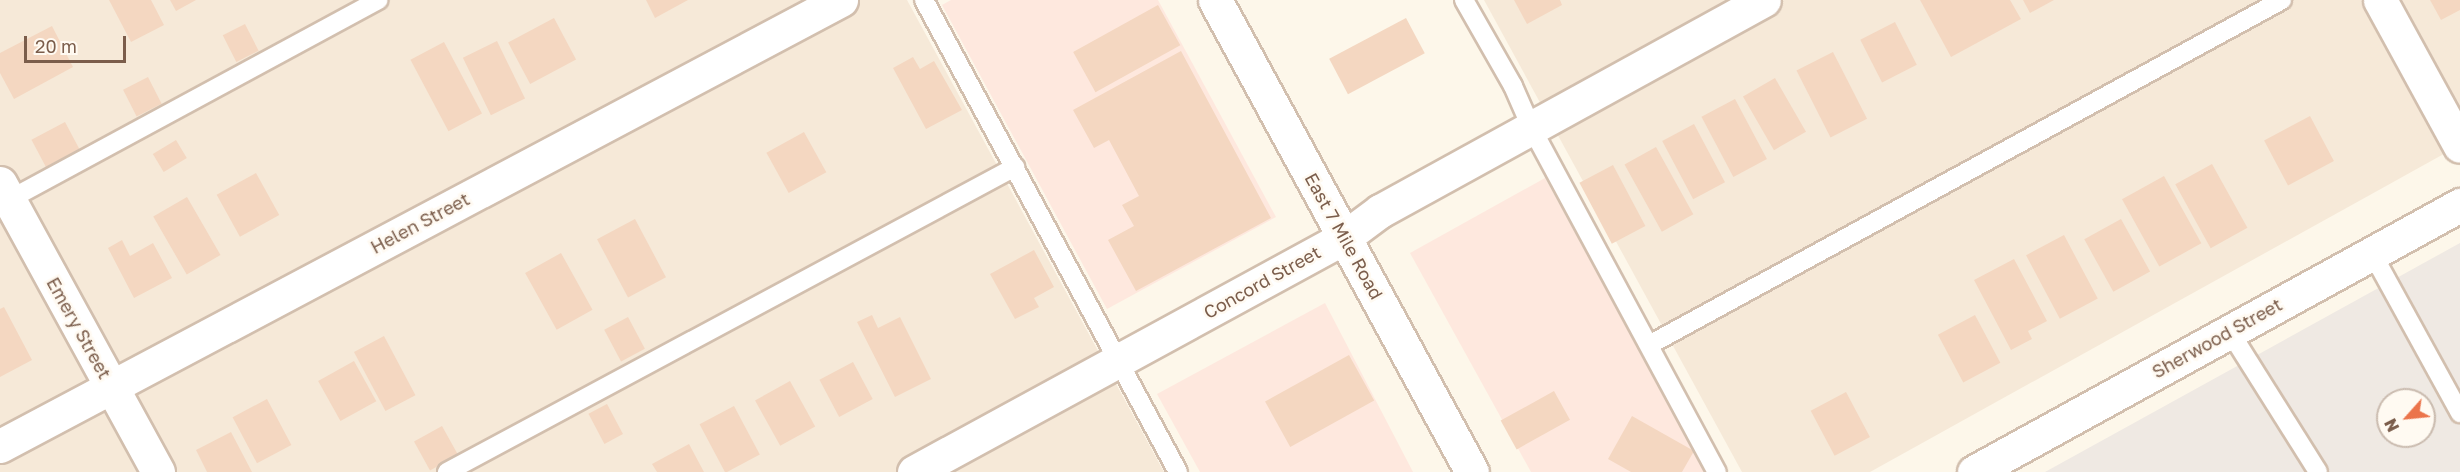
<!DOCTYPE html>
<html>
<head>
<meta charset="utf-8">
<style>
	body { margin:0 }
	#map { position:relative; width:2460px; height:472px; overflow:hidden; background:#fdf7ea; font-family:"Golos Text",sans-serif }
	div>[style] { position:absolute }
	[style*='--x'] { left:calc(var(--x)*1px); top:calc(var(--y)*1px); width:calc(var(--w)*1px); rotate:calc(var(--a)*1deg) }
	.residential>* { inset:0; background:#f6e9d8 }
	.commercial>* { inset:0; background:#fee8de }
	.industrial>* { inset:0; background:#efe9e3 }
	.building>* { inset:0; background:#f4d7c1; transform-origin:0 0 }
	.roads { filter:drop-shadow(2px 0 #d2bfae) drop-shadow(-2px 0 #d2bfae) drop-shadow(0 2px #d2bfae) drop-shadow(0 -2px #d2bfae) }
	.lane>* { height:18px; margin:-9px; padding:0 9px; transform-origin:9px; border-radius:9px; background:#fff }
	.street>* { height:33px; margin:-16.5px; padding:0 16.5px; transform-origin:16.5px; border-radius:16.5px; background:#fff }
	.secondary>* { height:33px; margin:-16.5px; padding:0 16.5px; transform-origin:16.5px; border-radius:16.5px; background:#fff }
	span { translate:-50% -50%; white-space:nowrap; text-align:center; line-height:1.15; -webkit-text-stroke:5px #fffaf2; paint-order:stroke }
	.street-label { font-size:18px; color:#7b5d4b }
	.north { position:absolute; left:2376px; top:388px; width:60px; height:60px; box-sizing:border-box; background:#fffaf2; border:2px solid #cabbaf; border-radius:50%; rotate:243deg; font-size:16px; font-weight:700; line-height:24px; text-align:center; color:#7b5d4b }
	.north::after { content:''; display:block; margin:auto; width:21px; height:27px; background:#eb744b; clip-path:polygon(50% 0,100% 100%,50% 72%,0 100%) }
	.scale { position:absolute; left:24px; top:36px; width:102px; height:27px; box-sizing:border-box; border:3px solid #7b5d4b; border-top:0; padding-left:8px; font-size:18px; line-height:21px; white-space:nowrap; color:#7b5d4b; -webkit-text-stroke:4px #fffaf2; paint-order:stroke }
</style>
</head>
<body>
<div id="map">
	<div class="residential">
		<div style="clip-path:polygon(0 0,907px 0,1164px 472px,0 472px)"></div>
		<div style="clip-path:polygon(1484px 0,2460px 0,2460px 145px,1870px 472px,1742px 472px)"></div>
	</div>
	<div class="commercial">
		<div style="clip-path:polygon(951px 0,1158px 0,1276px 217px,1107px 309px,942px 5px)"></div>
		<div style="clip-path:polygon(1545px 178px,1708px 472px,1531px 472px,1410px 253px)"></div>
		<div style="clip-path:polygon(1325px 303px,1413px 472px,1200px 472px,1157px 394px)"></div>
	</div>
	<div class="industrial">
		<div style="clip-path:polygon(evenodd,2460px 243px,2460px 472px,2045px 472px,2460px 243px,2388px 400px,2424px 400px,2424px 436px,2388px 436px,2388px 400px)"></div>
	</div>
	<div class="building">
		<div style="clip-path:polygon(109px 0,151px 0,164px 25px,131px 42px)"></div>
		<div style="clip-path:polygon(170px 0,196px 0,176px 11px)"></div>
		<div style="clip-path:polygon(646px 0,688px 0,655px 18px)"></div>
		<div style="clip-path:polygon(1514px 0,1560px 0,1562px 5px,1527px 24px)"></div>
		<div style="clip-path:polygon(1920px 0,2010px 0,2021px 19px,1951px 57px)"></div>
		<div style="clip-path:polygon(2023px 0,2054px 0,2030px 13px)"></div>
		<div style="clip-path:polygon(2430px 0,2460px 0,2460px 10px,2441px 20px)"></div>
		<div style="left:1158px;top:5px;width:46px;height:97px;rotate:61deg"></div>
		<div style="left:554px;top:18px;width:47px;height:52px;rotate:62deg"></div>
		<div style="left:1406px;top:18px;width:40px;height:87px;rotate:62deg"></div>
		<div style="left:1895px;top:22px;width:48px;height:39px;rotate:63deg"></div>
		<div style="left:245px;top:24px;width:30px;height:25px;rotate:63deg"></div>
		<div style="clip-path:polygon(52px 26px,73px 67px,14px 99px,0 73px,0 53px)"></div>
		<div style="left:497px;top:41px;width:64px;height:38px;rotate:64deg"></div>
		<div style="left:444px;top:42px;width:81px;height:38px;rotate:62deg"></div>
		<div style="clip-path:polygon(1181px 51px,1271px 218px,1136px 291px,1108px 240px,1134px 226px,1122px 205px,1139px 196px,1109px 140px,1094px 148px,1073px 110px)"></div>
		<div style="left:1833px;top:52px;width:75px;height:41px;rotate:63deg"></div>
		<div style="clip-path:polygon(913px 57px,920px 69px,934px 61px,962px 110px,926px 129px,893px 68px)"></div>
		<div style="left:148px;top:77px;width:30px;height:28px;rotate:63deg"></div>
		<div style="left:1775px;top:78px;width:62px;height:37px;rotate:60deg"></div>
		<div style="left:1735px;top:99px;width:68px;height:38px;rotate:62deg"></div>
		<div style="left:2310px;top:116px;width:51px;height:52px;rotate:62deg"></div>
		<div style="left:65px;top:122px;width:34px;height:38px;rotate:62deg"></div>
		<div style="left:1694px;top:124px;width:66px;height:36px;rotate:62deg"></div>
		<div style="left:804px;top:132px;width:46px;height:43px;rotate:61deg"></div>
		<div style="left:176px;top:140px;width:21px;height:27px;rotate:59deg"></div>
		<div style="left:1656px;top:147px;width:77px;height:36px;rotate:61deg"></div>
		<div style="left:2212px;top:164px;width:73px;height:42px;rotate:61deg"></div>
		<div style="left:1613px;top:165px;width:69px;height:38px;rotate:62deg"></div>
		<div style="left:256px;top:173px;width:48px;height:45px;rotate:61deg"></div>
		<div style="left:2164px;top:176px;width:77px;height:48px;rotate:61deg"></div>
		<div style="left:187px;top:197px;width:67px;height:39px;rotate:60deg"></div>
		<div style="left:635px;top:219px;width:66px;height:43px;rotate:62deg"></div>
		<div style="left:2121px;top:219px;width:60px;height:42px;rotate:61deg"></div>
		<div style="left:2064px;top:235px;width:72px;height:43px;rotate:62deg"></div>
		<div style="clip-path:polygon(122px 240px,130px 256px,153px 243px,172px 278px,134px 298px,108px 248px)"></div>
		<div style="clip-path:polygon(1034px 250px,1054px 287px,1034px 298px,1039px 307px,1015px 319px,990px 274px)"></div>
		<div style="left:561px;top:253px;width:65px;height:41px;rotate:61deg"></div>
		<div style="clip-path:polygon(2014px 259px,2047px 321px,2028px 331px,2032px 339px,2011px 350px,1974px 280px)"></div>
		<div style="clip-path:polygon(4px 307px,32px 360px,0 377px,0 309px)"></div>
		<div style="clip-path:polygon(872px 315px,878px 328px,900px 317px,931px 379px,895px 397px,857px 322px)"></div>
		<div style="left:1975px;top:315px;width:54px;height:42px;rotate:62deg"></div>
		<div style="left:628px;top:317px;width:36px;height:27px;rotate:62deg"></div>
		<div style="left:384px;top:336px;width:67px;height:34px;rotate:62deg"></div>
		<div style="left:1349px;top:355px;width:52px;height:96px;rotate:61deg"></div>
		<div style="left:354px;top:361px;width:46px;height:41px;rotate:61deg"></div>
		<div style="left:853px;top:362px;width:42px;height:38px;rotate:62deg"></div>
		<div style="left:790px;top:381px;width:52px;height:40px;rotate:61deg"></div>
		<div style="left:1554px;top:391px;width:33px;height:61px;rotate:61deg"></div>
		<div style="left:1846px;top:392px;width:51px;height:40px;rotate:62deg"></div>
		<div style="left:267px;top:399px;width:52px;height:39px;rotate:62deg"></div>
		<div style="left:607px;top:404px;width:34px;height:21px;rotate:62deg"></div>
		<div style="left:734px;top:406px;width:55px;height:39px;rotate:62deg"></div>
		<div style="clip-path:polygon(1632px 416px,1694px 451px,1682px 472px,1631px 472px,1608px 459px)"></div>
		<div style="left:442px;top:426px;width:33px;height:32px;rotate:61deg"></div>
		<div style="clip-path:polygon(231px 432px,252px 472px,207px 472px,196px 450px)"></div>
		<div style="clip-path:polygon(689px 444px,704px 472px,657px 472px,652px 464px)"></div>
	</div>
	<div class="roads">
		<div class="lane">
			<div style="--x:924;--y:0;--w:536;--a:61.71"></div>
			<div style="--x:1464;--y:0;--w:99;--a:60.3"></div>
			<div style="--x:1513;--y:86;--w:45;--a:66.3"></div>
			<div style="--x:1531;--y:127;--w:392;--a:61.7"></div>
			<div style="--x:3;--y:203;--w:427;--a:-28.4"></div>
			<div style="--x:2372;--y:253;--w:183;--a:61.2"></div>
			<div style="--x:2230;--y:332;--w:165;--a:57.8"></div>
			<div style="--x:1649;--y:345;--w:721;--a:-28.59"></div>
			<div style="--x:447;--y:472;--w:645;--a:-28.23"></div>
		</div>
		<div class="street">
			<div style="--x:2380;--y:0;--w:166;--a:61.3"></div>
			<div style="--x:0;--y:183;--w:329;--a:61.3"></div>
			<div style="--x:0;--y:446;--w:952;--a:-27.94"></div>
			<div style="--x:914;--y:472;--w:491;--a:-28.6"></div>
			<div style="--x:1345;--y:237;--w:44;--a:-36.6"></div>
			<div style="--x:1380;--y:211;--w:438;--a:-28.8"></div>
		</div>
		<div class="secondary">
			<div style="--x:1215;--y:0;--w:537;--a:61.43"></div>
			<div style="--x:1974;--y:472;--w:555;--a:-28.78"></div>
		</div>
	</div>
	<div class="street-label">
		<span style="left:420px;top:223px;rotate:-28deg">Helen Street</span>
		<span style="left:1344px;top:236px;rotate:61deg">East 7 Mile Road</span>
		<span style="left:1262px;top:282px;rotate:-29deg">Concord Street</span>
		<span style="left:79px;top:328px;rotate:61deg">Emery Street</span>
		<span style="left:2217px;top:338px;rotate:-29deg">Sherwood Street</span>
	</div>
	<div class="north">N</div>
	<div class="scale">20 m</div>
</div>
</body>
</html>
